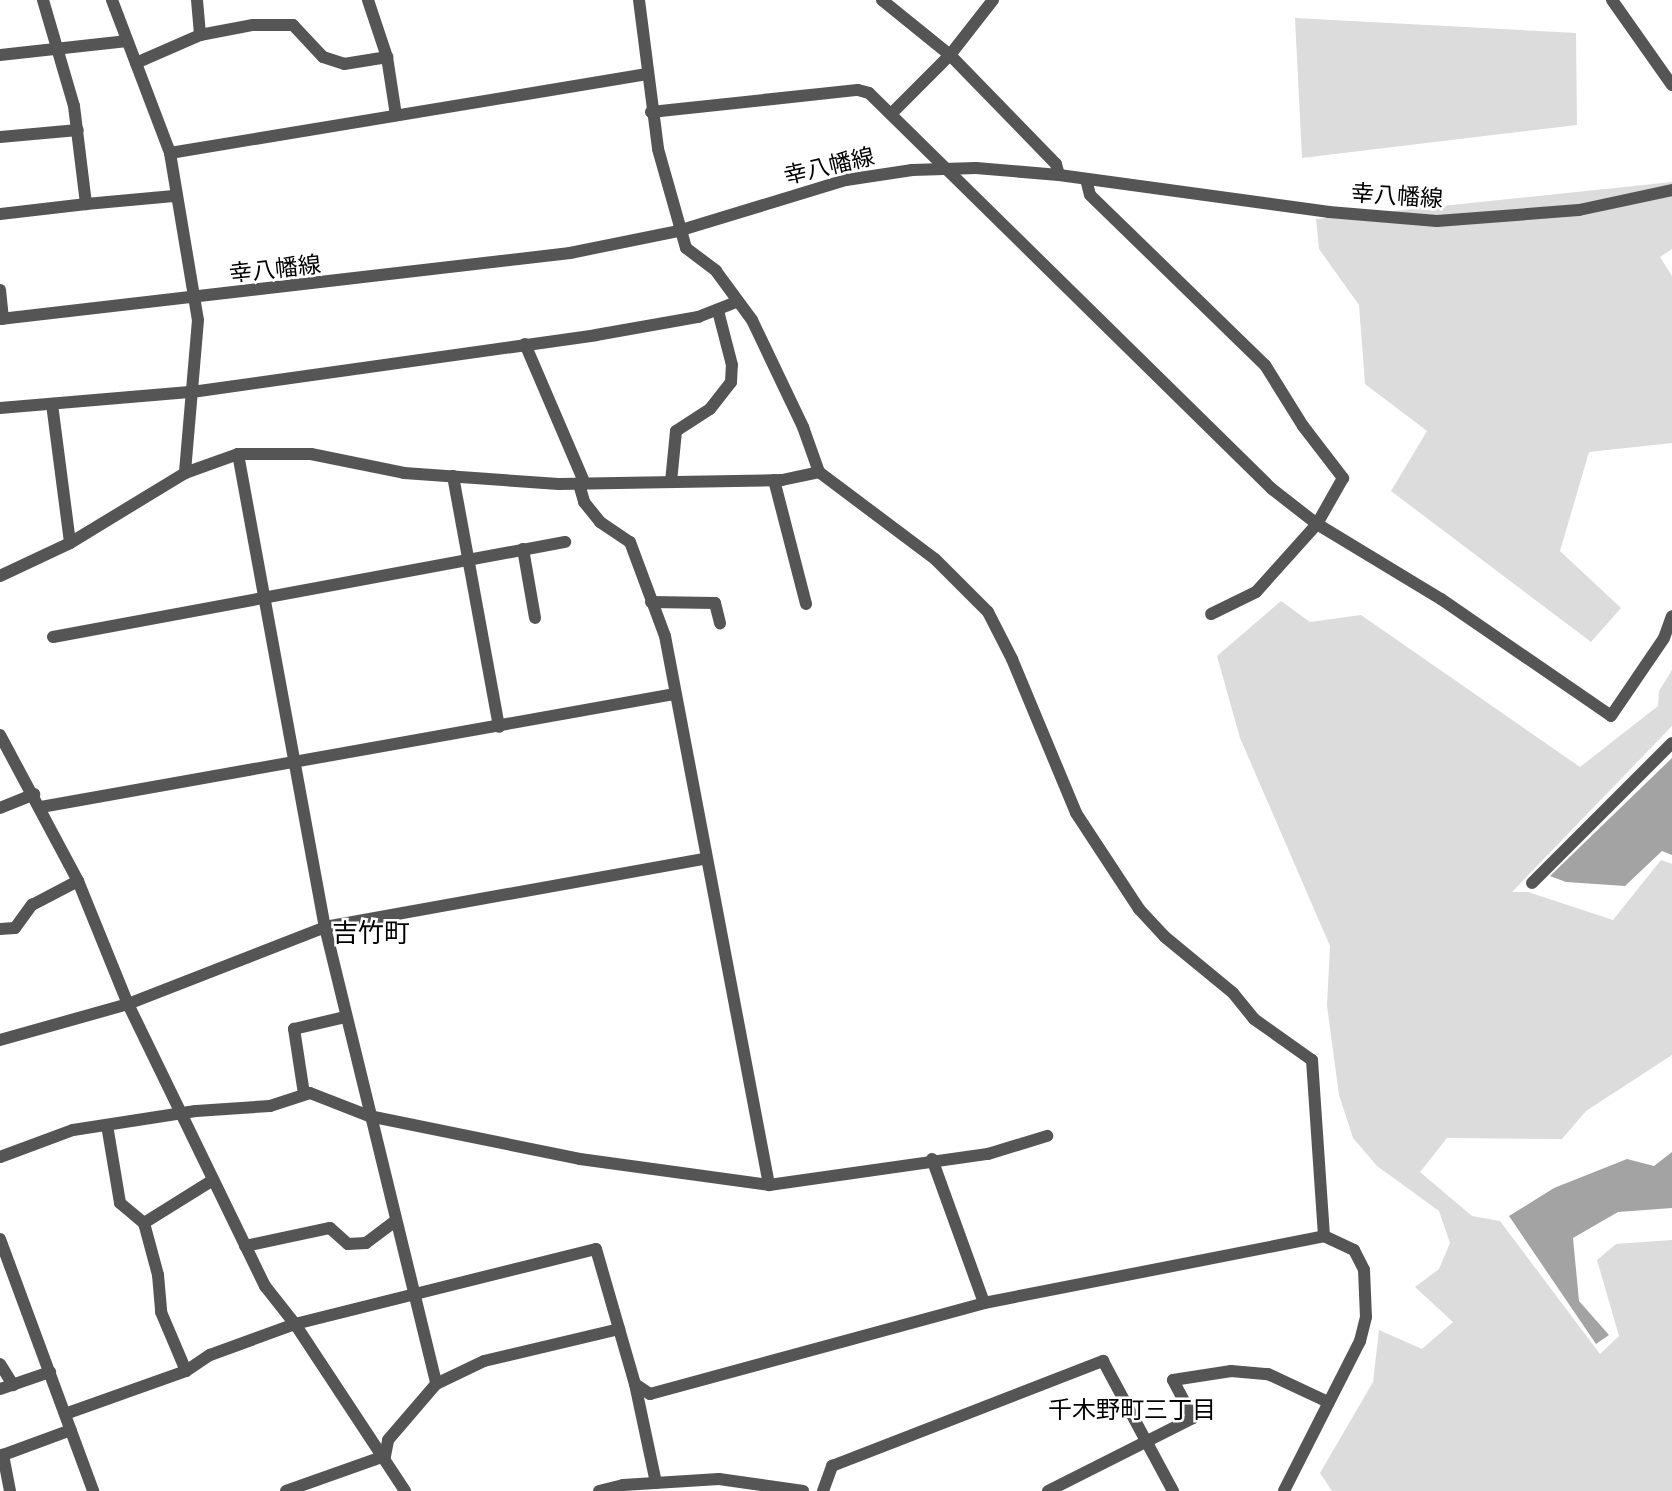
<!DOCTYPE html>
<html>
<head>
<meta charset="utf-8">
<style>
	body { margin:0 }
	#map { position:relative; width:1672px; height:1491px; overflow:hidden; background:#fff; font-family:Ubuntu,"Noto Sans JP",sans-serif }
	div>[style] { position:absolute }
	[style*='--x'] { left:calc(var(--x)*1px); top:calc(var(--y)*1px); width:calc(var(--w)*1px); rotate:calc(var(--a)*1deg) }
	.green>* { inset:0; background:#dcdcdc }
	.water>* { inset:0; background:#a3a3a3 }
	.minor>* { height:12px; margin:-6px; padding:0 6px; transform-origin:6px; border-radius:6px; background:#555 }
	span { translate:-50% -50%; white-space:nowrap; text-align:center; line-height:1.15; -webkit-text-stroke:5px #fff; paint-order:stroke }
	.street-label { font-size:23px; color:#000 }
	.neighbourhood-label { font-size:24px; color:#000 }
	.quarter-label { font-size:26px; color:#000 }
</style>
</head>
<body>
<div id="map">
	<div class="green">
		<div style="clip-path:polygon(1295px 18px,1576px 33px,1577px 125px,1302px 158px)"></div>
		<div style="clip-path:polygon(1672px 182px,1672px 249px,1660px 257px,1672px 276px,1672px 443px,1589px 452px,1560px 551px,1621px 608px,1591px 642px,1391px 491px,1427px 431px,1365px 384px,1359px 305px,1319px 249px,1316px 219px)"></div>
		<div style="clip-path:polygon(1281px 601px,1310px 622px,1361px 615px,1580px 767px,1658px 706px,1659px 691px,1672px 670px,1672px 726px,1512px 892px,1528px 892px,1613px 920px,1661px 860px,1672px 864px,1672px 1055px,1586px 1111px,1562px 1139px,1447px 1138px,1420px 1172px,1472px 1216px,1500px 1221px,1600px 1354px,1619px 1336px,1597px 1260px,1616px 1244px,1672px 1240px,1672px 1491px,1332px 1491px,1320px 1473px,1373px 1382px,1379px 1330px,1422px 1349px,1453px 1322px,1415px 1287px,1439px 1269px,1450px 1243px,1439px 1211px,1377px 1166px,1353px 1138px,1339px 1095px,1327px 1006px,1330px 946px,1240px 738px,1217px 656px)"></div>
	</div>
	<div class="water">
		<div style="clip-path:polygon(1672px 758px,1672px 855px,1662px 851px,1625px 886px,1566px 882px,1550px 876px)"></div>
		<div style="clip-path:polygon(1672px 1152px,1672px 1208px,1618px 1212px,1573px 1238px,1579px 1301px,1609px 1335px,1596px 1344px,1509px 1216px,1554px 1188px,1627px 1159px,1654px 1166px)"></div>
	</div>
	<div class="minor">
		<div style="--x:43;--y:0;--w:110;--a:73.7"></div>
		<div style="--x:74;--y:106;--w:99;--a:83"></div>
		<div style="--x:86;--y:204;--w:88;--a:-5.2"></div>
		<div style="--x:112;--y:0;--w:164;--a:69.2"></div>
		<div style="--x:170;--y:153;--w:169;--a:80.5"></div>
		<div style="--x:198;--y:320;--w:154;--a:94.9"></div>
		<div style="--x:197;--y:0;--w:35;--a:85"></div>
		<div style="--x:368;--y:0;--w:60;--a:71.6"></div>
		<div style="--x:387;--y:57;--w:59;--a:81.2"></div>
		<div style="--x:639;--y:0;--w:150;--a:82.7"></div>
		<div style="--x:658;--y:149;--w:103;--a:74.2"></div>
		<div style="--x:686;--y:248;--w:38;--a:37"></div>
		<div style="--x:716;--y:271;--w:61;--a:53.7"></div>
		<div style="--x:752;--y:320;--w:119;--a:64.5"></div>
		<div style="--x:803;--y:427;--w:48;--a:70.4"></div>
		<div style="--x:819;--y:472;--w:145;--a:36.9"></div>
		<div style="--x:935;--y:559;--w:75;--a:45"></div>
		<div style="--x:988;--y:612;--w:53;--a:62.9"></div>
		<div style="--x:1012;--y:659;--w:167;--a:67.4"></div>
		<div style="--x:1076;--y:813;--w:115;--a:56.7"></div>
		<div style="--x:1139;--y:909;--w:38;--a:47"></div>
		<div style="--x:1165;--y:937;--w:88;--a:39.5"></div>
		<div style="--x:1233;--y:993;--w:33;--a:51"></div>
		<div style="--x:1254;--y:1019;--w:71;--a:35.3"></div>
		<div style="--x:1312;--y:1060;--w:176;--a:86.1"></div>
		<div style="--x:882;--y:0;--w:87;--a:39"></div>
		<div style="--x:950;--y:55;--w:152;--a:45.8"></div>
		<div style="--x:1056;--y:164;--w:11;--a:75"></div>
		<div style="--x:1612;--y:0;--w:104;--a:54.8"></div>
		<div style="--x:0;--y:55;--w:128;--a:-6.3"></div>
		<div style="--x:136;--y:63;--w:70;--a:-23.6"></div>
		<div style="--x:200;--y:35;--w:54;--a:-10.7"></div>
		<div style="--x:253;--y:25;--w:40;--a:0"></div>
		<div style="--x:293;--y:25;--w:44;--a:46.8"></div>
		<div style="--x:323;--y:57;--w:22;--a:18"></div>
		<div style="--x:344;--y:64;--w:44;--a:-9.2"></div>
		<div style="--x:651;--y:112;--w:208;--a:-6.1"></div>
		<div style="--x:858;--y:90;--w:11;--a:15"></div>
		<div style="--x:869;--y:93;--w:565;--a:44.5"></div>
		<div style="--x:1272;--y:489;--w:57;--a:37.9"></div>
		<div style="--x:1317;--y:524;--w:145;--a:31.2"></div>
		<div style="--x:1441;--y:599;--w:206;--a:34.5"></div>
		<div style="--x:1611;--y:716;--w:94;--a:-55.8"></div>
		<div style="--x:1664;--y:638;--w:23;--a:-70"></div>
		<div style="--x:891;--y:114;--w:83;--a:-45"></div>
		<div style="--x:950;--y:55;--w:70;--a:-52"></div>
		<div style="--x:0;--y:137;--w:78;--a:-5.1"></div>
		<div style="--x:170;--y:153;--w:482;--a:-9.4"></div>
		<div style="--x:1086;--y:179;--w:16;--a:76"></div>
		<div style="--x:1090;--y:195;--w:244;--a:44.2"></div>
		<div style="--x:1265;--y:365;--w:72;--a:58.1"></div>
		<div style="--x:1303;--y:426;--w:66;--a:52.4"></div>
		<div style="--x:1343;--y:478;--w:53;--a:119.5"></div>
		<div style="--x:1317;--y:524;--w:91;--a:131.9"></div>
		<div style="--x:1256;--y:592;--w:50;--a:153.9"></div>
		<div style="--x:0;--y:214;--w:87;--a:-6.6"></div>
		<div style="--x:0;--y:290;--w:29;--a:84"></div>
		<div style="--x:0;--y:319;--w:574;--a:-6.6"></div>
		<div style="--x:570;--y:253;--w:110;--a:-11.5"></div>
		<div style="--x:678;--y:231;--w:176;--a:-16.9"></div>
		<div style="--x:846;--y:180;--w:67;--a:-8.6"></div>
		<div style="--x:912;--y:170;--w:64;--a:-1.8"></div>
		<div style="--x:976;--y:168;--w:83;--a:4.8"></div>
		<div style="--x:1059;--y:175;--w:273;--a:7.8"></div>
		<div style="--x:1329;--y:212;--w:108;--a:4.8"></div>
		<div style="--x:1437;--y:221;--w:142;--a:-4.4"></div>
		<div style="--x:1579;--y:210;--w:95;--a:-12.1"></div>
		<div style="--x:525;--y:344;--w:152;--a:66.8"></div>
		<div style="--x:52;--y:404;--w:140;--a:82.6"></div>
		<div style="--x:0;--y:408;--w:193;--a:-4.8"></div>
		<div style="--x:192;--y:392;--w:408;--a:-8"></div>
		<div style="--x:596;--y:335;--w:104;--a:-10"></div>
		<div style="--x:698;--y:317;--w:41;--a:-21.5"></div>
		<div style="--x:238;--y:454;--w:481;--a:79.6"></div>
		<div style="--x:325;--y:927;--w:470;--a:76.3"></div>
		<div style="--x:453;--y:476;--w:255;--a:79.6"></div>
		<div style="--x:774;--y:480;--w:128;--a:75.5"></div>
		<div style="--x:671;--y:482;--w:51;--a:-84.4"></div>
		<div style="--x:676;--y:431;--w:40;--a:-32.9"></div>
		<div style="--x:710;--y:409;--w:34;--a:-52"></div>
		<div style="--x:731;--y:382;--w:17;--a:-87"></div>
		<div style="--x:732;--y:365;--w:56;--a:-104.5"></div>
		<div style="--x:579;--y:484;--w:19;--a:74"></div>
		<div style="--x:584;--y:502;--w:26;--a:51"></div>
		<div style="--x:600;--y:522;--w:36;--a:34"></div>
		<div style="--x:630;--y:542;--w:100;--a:69.6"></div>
		<div style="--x:665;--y:636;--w:559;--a:79.27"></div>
		<div style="--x:523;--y:549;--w:70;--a:80.1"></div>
		<div style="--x:0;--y:576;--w:77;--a:-25.2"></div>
		<div style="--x:70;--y:543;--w:135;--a:-31.3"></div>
		<div style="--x:185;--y:473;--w:56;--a:-19.7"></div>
		<div style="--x:238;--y:454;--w:73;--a:0"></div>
		<div style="--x:311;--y:454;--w:95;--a:11.5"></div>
		<div style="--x:404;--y:473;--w:155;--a:4.1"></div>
		<div style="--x:559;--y:484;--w:223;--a:-1"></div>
		<div style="--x:782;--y:480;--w:38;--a:-12"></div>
		<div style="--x:651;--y:602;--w:64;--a:0.9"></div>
		<div style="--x:715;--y:603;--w:21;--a:76"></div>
		<div style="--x:53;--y:637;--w:521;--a:-10.51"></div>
		<div style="--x:0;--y:735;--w:166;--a:61.9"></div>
		<div style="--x:78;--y:881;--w:133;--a:67.9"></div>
		<div style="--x:128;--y:1004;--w:314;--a:64.1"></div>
		<div style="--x:265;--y:1286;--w:48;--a:51.7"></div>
		<div style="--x:295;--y:1324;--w:200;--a:56.6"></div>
		<div style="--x:41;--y:807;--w:644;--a:-10.11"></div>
		<div style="--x:0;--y:808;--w:37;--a:-22"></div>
		<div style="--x:1532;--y:883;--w:198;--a:-45"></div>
		<div style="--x:0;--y:929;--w:15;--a:-4"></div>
		<div style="--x:15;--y:928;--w:29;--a:-54"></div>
		<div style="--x:32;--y:905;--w:52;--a:-27.6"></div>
		<div style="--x:0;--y:1040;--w:133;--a:-15.7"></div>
		<div style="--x:128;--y:1004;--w:212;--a:-21.3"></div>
		<div style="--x:325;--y:927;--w:385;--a:-10.2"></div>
		<div style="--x:304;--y:1094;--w:66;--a:-98.7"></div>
		<div style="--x:294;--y:1029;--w:52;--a:-13.2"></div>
		<div style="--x:107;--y:1125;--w:79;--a:80.5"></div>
		<div style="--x:120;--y:1203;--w:31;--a:40"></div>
		<div style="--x:144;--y:1223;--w:54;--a:74.9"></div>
		<div style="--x:158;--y:1275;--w:37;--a:85"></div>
		<div style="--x:161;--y:1312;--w:64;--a:67"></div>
		<div style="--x:0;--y:1157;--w:78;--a:-20.3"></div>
		<div style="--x:73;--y:1130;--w:124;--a:-8.8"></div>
		<div style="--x:196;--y:1111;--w:74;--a:-3.9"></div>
		<div style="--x:270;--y:1106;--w:42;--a:-18"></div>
		<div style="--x:310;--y:1093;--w:63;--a:21.3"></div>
		<div style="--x:369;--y:1116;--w:215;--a:11.5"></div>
		<div style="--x:580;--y:1159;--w:191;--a:7.8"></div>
		<div style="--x:769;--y:1185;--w:221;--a:-8.1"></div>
		<div style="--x:988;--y:1154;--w:62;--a:-17"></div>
		<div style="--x:932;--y:1159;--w:153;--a:70.1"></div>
		<div style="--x:144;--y:1223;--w:81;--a:-31.9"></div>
		<div style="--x:0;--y:1239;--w:269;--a:69.7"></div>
		<div style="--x:245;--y:1246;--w:87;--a:-12"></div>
		<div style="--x:330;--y:1228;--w:24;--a:42"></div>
		<div style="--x:348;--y:1244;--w:18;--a:-3"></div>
		<div style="--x:366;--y:1243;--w:36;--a:-37"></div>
		<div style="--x:0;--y:1364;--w:25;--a:58"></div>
		<div style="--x:635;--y:1384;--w:101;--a:78"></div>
		<div style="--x:0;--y:1389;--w:53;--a:-18.8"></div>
		<div style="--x:65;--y:1414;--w:128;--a:-19.6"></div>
		<div style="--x:186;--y:1371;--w:29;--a:-34"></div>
		<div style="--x:210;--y:1355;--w:90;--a:-20"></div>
		<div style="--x:295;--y:1324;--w:310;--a:-14"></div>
		<div style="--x:596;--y:1249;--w:141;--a:73.9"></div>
		<div style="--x:635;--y:1384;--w:18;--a:34"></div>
		<div style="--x:650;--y:1394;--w:346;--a:-15.2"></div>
		<div style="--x:984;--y:1303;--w:347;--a:-11.1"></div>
		<div style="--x:1324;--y:1236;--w:33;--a:25"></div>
		<div style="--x:1354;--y:1250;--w:22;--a:63"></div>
		<div style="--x:1364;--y:1270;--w:47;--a:87.6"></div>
		<div style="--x:1366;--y:1317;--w:25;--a:104"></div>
		<div style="--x:1360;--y:1341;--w:168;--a:116.9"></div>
		<div style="--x:385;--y:1456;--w:16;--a:-79"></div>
		<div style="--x:388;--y:1440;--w:74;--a:-49.4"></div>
		<div style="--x:436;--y:1384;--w:53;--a:-25.6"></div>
		<div style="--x:484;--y:1361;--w:139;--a:-13.3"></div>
		<div style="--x:10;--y:1491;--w:37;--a:-101"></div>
		<div style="--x:3;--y:1455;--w:72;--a:-20.2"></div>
		<div style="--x:286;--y:1491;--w:105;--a:-19.5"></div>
		<div style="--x:599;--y:1491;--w:25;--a:-14"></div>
		<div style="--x:623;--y:1485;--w:96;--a:-3.6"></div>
		<div style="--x:719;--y:1479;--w:85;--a:8.1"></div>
		<div style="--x:823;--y:1491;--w:27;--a:-70"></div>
		<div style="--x:832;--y:1466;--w:291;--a:-21.2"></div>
		<div style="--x:1103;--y:1361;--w:148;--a:61.7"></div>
		<div style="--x:1048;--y:1491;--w:162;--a:-26.7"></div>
		<div style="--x:1193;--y:1418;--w:43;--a:-117.8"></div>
		<div style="--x:1173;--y:1380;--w:59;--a:-8.8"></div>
		<div style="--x:1231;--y:1371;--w:37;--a:5"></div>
		<div style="--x:1268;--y:1374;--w:66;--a:25"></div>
	</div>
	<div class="street-label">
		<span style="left:829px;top:166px;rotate:-13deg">幸八幡線</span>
		<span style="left:1397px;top:196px;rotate:4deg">幸八幡線</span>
		<span style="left:275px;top:269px;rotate:-6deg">幸八幡線</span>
	</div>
	<div class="neighbourhood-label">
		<span style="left:1132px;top:1410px">千木野町三丁目</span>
	</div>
	<div class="quarter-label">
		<span style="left:371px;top:933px">吉竹町</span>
	</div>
</div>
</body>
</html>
